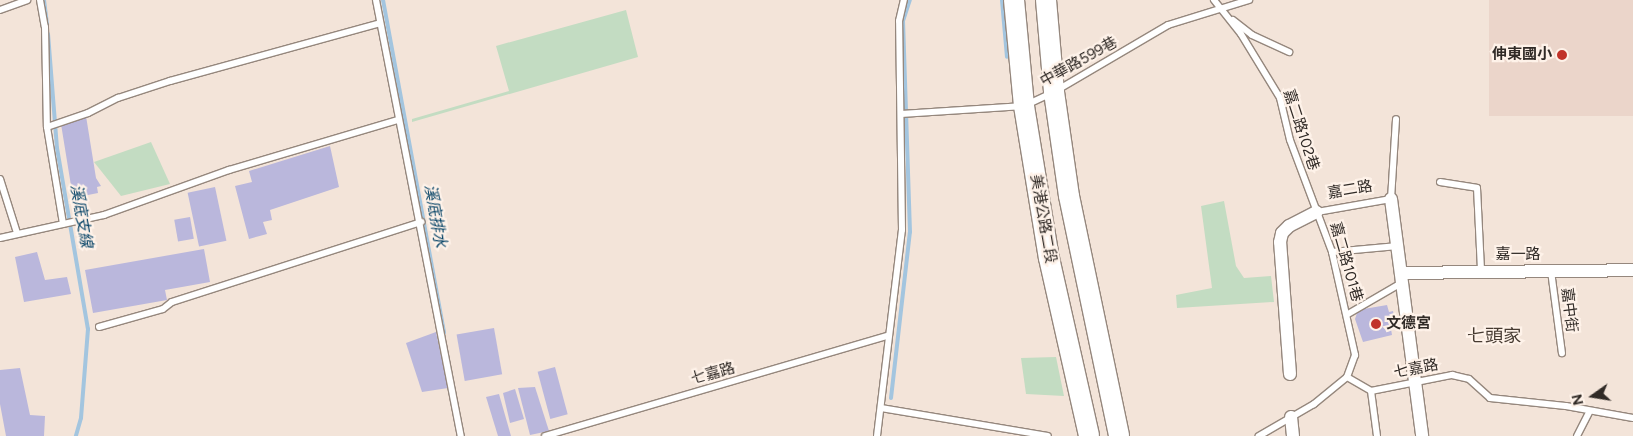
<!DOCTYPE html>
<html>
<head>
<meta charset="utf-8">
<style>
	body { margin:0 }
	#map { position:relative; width:1633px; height:436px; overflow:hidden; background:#f3e4d9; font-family:Figtree,"Noto Sans TC",sans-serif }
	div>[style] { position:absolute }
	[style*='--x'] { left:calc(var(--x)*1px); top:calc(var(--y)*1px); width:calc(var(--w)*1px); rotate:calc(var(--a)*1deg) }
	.education>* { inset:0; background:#ebd5ca; transform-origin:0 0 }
	.green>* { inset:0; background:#c3dcc2 }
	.stream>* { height:4px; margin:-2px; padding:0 2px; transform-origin:2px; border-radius:2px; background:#a3c5df }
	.building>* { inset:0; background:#bab7dc; transform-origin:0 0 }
	.roads { filter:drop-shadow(1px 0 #95877d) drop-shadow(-1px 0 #95877d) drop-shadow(0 1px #95877d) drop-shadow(0 -1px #95877d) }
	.service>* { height:6px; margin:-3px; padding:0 3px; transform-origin:3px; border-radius:3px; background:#fff }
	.minor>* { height:12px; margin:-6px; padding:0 6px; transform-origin:6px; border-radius:6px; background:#fff }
	.primary>* { height:20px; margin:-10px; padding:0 10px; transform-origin:10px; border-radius:10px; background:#fff }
	.dots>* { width:14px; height:14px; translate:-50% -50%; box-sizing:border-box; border:2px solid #fef2e9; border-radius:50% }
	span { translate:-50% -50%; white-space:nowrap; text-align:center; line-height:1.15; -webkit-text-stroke:4.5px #fef2e9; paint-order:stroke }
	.poi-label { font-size:15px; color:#302a26; font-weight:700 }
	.right { translate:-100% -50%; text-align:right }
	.left { translate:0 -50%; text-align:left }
	.street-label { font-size:15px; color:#302a26 }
	.water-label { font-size:16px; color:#094568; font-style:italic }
	.quarter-label { font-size:18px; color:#463a31 }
	.north { position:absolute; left:1568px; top:371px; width:50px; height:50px; -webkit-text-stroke:4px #fef2e9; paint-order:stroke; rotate:257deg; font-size:14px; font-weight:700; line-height:20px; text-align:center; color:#302a26 }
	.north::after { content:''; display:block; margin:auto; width:18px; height:22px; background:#302a26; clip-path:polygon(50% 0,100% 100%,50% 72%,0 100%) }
</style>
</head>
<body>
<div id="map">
	<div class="education">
		<div style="left:1489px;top:0;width:144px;height:116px"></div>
	</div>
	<div class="green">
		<div style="clip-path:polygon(626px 10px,638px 57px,412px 122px,412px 119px,509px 91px,496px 46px)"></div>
		<div style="clip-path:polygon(151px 142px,170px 184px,121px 196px,94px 162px)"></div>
		<div style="clip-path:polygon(1224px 201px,1236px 266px,1244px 278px,1271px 276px,1274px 302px,1177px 308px,1176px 295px,1212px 288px,1201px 206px)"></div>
		<div style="clip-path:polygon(1056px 357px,1064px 396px,1026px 394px,1021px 358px)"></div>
	</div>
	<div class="stream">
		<div style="--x:44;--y:0;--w:25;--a:83"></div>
		<div style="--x:383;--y:0;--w:338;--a:79.6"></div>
		<div style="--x:1002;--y:0;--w:57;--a:85"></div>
		<div style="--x:48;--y:34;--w:114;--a:85.5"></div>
		<div style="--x:57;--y:148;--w:184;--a:80.3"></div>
		<div style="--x:88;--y:329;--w:89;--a:94.5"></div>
		<div style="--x:81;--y:418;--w:19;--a:106"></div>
		<div style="--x:891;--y:398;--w:167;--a:-83.5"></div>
		<div style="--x:910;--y:232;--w:211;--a:-91.9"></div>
		<div style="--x:903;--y:21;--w:22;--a:-72"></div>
	</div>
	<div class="building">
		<div style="clip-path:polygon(86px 116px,96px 178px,101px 186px,97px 187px,98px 193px,73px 198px,61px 124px)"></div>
		<div style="clip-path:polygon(330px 146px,339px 187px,270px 210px,272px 220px,263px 222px,267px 234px,249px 239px,235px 186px,252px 182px,249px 171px)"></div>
		<div style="left:215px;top:187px;width:55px;height:28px;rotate:78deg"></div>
		<div style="left:190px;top:217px;width:22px;height:16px;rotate:80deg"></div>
		<div style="clip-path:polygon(204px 249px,210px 282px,165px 290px,167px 300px,93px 313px,85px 270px)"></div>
		<div style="clip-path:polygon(37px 252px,45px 280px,67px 277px,71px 294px,24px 302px,15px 257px)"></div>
		<div style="clip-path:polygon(1387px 305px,1389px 312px,1393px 311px,1396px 328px,1391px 329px,1392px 335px,1363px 342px,1355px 319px,1358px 310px)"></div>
		<div style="left:494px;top:328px;width:47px;height:38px;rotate:80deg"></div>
		<div style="clip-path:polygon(436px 332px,448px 388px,422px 392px,406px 343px)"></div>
		<div style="left:555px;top:367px;width:49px;height:18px;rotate:75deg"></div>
		<div style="clip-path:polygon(20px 368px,30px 415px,45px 416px,44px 436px,6px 436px,0 404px,0 370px)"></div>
		<div style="clip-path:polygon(535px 387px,549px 431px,530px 435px,518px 388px)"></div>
		<div style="clip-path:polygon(515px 389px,524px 419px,510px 423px,503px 393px)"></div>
		<div style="clip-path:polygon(499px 394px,511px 436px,498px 436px,486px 397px)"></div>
	</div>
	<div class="roads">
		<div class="service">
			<div style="--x:40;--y:0;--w:27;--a:80"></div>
			<div style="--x:45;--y:27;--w:100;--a:88.9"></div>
			<div style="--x:47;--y:127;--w:98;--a:80.6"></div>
			<div style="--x:376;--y:0;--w:444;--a:79"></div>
			<div style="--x:1214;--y:0;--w:43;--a:51.5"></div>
			<div style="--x:1241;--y:34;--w:75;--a:58.6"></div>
			<div style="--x:1280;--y:98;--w:43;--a:76.6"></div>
			<div style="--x:1290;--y:140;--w:120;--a:69.4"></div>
			<div style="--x:1332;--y:252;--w:106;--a:77.4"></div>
			<div style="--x:1355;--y:355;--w:23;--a:110"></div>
			<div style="--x:1347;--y:377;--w:43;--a:140.7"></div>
			<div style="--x:1314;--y:404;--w:64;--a:149.8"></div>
			<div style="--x:0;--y:10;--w:29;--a:-20"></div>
			<div style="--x:1233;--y:20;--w:24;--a:38"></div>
			<div style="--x:1252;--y:35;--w:41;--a:24.7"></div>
			<div style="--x:901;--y:114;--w:123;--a:-3.7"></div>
			<div style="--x:1024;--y:106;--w:33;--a:-25"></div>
			<div style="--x:1054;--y:92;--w:132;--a:-30.4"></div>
			<div style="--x:1168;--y:25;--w:85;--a:-17.2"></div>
			<div style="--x:47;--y:127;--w:43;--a:-18.9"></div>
			<div style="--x:88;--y:113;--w:34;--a:-27"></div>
			<div style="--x:118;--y:98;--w:55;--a:-18.1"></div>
			<div style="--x:170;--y:81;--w:218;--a:-15.4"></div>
			<div style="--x:0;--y:179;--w:57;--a:72.5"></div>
			<div style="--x:1440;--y:182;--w:37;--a:9"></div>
			<div style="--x:1477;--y:188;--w:83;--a:87.2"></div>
			<div style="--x:1317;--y:212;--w:75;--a:-10"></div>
			<div style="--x:1391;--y:199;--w:80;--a:-86.4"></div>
			<div style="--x:0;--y:238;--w:107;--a:-12.5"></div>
			<div style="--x:104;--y:215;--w:133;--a:-19.8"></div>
			<div style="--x:229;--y:170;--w:176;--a:-16.5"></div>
			<div style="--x:1332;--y:252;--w:66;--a:-5.2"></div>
			<div style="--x:1551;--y:271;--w:83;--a:82.4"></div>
			<div style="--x:1348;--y:314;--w:64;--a:-30.2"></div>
			<div style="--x:99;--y:327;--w:66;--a:-15.7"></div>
			<div style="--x:163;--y:309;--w:11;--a:-38"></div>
			<div style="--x:172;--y:302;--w:262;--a:-17.8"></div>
			<div style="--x:1347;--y:377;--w:28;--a:30"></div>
			<div style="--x:1371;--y:391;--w:83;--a:-11.2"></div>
			<div style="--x:1452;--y:375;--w:17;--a:13"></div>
			<div style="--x:1469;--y:379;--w:28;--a:42"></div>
			<div style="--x:1490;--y:398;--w:76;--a:6"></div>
			<div style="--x:1566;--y:406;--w:68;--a:10.2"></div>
			<div style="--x:1371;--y:391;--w:45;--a:82.4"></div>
			<div style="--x:881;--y:408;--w:169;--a:9.5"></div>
			<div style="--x:545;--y:436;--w:357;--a:-16.3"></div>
			<div style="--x:877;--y:436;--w:208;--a:-83.1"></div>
			<div style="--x:902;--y:230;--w:209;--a:-90.8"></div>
			<div style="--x:899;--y:21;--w:22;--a:-77"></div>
			<div style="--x:1577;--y:436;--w:28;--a:-63"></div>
		</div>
		<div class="minor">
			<div style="--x:1391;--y:199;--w:239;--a:82.5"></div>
			<div style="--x:1403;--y:273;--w:230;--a:-0.7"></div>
			<div style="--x:1290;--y:374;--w:132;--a:-94.3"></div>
			<div style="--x:1280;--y:242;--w:9;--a:-77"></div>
			<div style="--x:1282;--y:233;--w:10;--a:-45"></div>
			<div style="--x:1289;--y:226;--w:31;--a:-27"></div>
			<div style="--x:1291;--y:417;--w:19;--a:84"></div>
		</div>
		<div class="primary">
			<div style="--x:1014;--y:0;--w:106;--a:84.6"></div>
			<div style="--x:1024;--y:106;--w:154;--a:80.7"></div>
			<div style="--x:1049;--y:258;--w:182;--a:77.3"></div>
			<div style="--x:1046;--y:0;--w:92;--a:85"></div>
			<div style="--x:1054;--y:92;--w:105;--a:81.8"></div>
			<div style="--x:1069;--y:196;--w:245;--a:78.2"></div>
		</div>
	</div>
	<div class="dots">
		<div style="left:1562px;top:55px;background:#c1332a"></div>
		<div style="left:1376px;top:324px;background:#c1332a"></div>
	</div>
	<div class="poi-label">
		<span class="right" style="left:1552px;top:55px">伸東國小</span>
		<span class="left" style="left:1386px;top:324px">文德宮</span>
	</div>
	<div class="street-label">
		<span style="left:1079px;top:62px;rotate:-29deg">中華路599巷</span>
		<span style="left:1301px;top:130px;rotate:72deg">嘉二路102巷</span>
		<span style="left:1350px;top:190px;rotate:-10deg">嘉二路</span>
		<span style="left:1043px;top:219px;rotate:80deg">美港公路二段</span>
		<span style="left:1518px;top:255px">嘉一路</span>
		<span style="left:1346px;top:262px;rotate:74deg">嘉二路101巷</span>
		<span style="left:1569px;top:310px;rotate:83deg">嘉中街</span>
		<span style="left:1416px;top:369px;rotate:-11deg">七嘉路</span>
		<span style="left:713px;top:374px;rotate:-16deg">七嘉路</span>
	</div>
	<div class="water-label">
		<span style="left:81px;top:216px;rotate:80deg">溪底支線</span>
		<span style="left:435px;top:216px;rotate:80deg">溪底排水</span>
	</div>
	<div class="quarter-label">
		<span style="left:1494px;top:336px">七頭家</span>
	</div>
	<div class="north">N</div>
</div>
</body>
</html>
